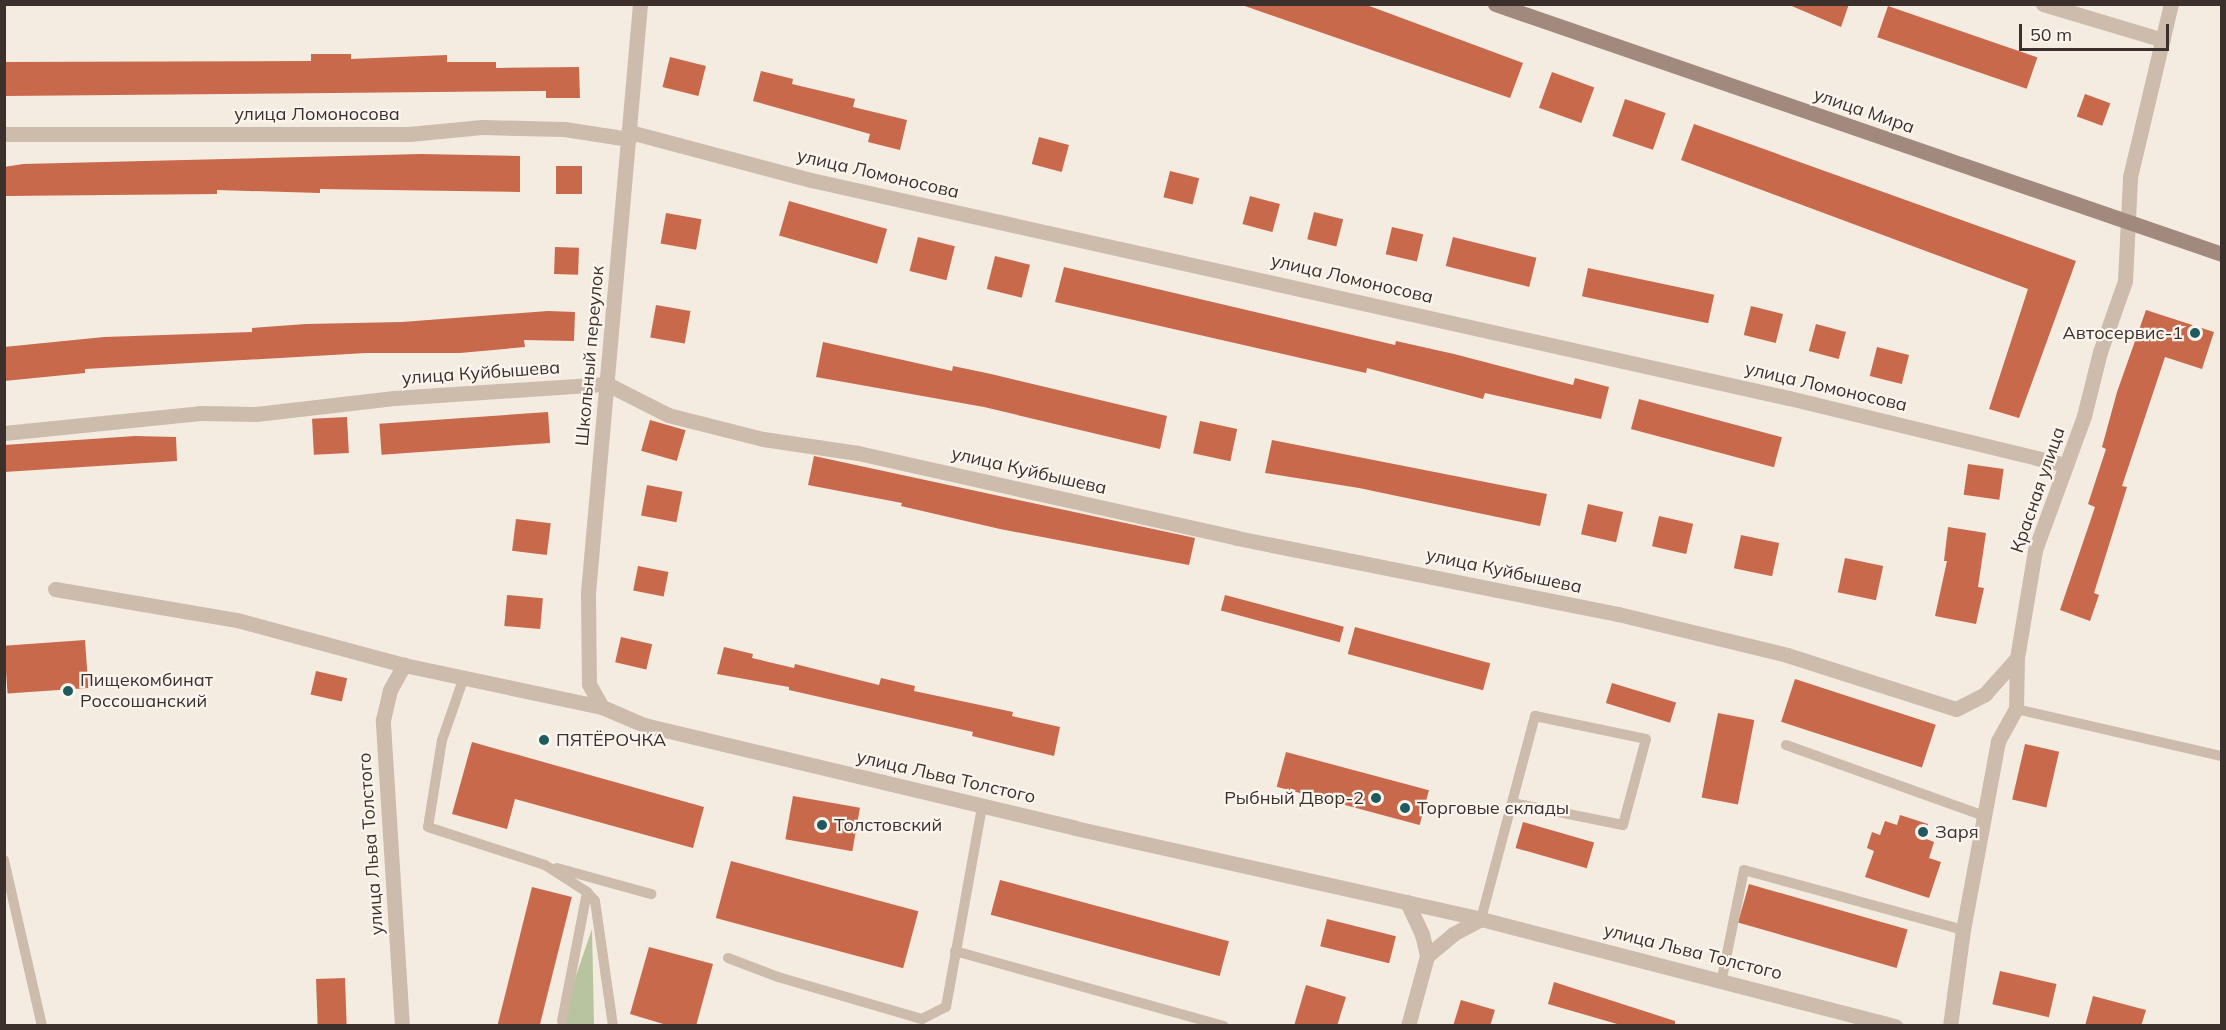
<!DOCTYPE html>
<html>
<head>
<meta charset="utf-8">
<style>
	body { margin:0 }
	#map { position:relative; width:2226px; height:1030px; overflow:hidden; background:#f4ebe1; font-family:Mulish,sans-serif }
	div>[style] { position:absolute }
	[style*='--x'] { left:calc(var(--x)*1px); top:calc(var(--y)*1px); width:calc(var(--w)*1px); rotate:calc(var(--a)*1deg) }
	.green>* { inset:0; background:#b8c4a0 }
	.building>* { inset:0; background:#c8694b; transform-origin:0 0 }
	.service>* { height:10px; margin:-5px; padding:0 5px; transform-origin:5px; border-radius:5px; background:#cdbbac }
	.minor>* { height:15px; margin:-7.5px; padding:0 7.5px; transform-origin:7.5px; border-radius:7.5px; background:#cdbbac }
	.tertiary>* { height:15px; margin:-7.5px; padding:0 7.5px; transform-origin:7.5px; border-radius:7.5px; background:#cdbbac }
	.secondary>* { height:15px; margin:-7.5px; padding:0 7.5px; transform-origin:7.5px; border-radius:7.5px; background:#a18a7d }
	.dots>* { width:16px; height:16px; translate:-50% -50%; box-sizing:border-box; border:3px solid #fbf5ee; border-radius:50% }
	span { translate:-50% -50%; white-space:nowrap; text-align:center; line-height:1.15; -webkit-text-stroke:4.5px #fbf5ee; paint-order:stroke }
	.street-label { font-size:18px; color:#3b302b }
	.poi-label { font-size:18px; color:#3b302b }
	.right { translate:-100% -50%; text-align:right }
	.left { translate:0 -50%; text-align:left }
	.frame { position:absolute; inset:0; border:6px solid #3b302b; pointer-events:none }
	.scale { position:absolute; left:2019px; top:24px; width:150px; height:27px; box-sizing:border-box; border:3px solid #3b302b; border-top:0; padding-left:8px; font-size:18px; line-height:21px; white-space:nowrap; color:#3b302b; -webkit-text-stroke:4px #fbf5ee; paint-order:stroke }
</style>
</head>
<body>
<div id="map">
	<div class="green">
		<div style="clip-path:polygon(592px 929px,594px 1025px,559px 1025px)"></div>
	</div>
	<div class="building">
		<div style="clip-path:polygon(1239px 4px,1364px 4px,1523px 63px,1510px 98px)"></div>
		<div style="clip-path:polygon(1787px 4px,1849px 4px,1841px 27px)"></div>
		<div style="left:1888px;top:6px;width:158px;height:33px;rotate:19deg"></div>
		<div style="clip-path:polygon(311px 54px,351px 54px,351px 59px,447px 55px,447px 62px,496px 62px,496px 68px,579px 67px,580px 98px,546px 98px,546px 91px,4px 96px,4px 62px,311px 61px)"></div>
		<div style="left:670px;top:57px;width:37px;height:31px;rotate:14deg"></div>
		<div style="clip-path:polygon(761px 71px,793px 79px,792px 84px,855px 99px,853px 107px,907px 120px,900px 150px,868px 142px,870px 134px,753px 101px)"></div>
		<div style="left:1552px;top:72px;width:45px;height:38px;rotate:20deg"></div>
		<div style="left:2085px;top:94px;width:27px;height:24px;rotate:20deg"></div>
		<div style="left:1625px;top:99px;width:43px;height:39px;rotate:19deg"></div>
		<div style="clip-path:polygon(1694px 124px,2076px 261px,2019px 418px,1989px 409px,2028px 289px,1681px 160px)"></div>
		<div style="left:1039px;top:137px;width:31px;height:28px;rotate:15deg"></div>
		<div style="clip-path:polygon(421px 154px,520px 156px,520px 192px,320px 189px,320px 193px,217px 190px,217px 194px,4px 196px,4px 167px,23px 164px)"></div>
		<div style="left:556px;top:166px;width:26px;height:28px"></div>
		<div style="left:1170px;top:171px;width:30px;height:27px;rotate:14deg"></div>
		<div style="left:1250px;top:196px;width:31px;height:29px;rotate:15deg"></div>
		<div style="left:789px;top:201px;width:102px;height:36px;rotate:16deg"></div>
		<div style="left:1314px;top:212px;width:30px;height:28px;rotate:14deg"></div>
		<div style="left:666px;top:213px;width:36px;height:31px;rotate:10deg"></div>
		<div style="left:1392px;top:227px;width:32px;height:28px;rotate:13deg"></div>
		<div style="left:918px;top:237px;width:38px;height:35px;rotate:14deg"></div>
		<div style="left:1453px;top:237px;width:86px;height:30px;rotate:14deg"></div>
		<div style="left:555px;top:247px;width:24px;height:27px;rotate:2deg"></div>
		<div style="left:995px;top:256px;width:36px;height:34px;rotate:14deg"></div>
		<div style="clip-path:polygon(1064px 267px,1395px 345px,1396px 341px,1454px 354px,1573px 385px,1575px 378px,1609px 387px,1601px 419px,1485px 393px,1483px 399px,1367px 368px,1366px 373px,1055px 302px)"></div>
		<div style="left:1588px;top:268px;width:129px;height:29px;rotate:12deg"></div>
		<div style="left:656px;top:305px;width:35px;height:33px;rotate:10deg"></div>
		<div style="left:1751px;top:306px;width:33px;height:30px;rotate:14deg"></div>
		<div style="clip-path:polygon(2146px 310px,2214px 332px,2202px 369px,2165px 357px,2122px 486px,2127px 487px,2094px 593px,2099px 595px,2090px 621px,2060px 610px,2095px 507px,2088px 504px,2106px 449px,2102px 447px,2117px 392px)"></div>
		<div style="clip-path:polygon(548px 311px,575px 312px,574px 341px,524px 340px,525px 347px,460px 353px,366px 353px,85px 369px,85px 373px,4px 381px,4px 347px,104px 337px,252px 332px,252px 328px,306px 324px,402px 322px)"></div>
		<div style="left:1816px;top:324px;width:31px;height:28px;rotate:15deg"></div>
		<div style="clip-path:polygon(823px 342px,952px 371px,953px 366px,991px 374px,1167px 416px,1160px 449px,984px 407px,816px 377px)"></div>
		<div style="left:1877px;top:347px;width:33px;height:30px;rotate:14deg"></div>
		<div style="left:1639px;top:399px;width:148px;height:31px;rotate:15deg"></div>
		<div style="left:548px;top:412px;width:31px;height:169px;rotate:86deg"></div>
		<div style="left:347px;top:417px;width:36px;height:35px;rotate:87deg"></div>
		<div style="left:650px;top:420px;width:37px;height:32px;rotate:16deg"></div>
		<div style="left:1200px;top:421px;width:38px;height:33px;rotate:12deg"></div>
		<div style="clip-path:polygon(135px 436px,176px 437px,177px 461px,4px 472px,4px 445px)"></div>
		<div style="clip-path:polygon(1272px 440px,1547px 494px,1540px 526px,1359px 488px,1265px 473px)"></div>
		<div style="clip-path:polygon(814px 456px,1195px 538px,1189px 565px,1000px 529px,901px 506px,902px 503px,808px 485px)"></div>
		<div style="left:1968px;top:464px;width:36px;height:31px;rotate:8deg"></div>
		<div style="left:647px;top:485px;width:36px;height:31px;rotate:11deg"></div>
		<div style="left:1588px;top:504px;width:36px;height:31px;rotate:13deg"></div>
		<div style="left:1659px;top:516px;width:35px;height:31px;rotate:13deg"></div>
		<div style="left:516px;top:519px;width:35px;height:32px;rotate:7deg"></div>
		<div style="clip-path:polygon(1948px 527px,1986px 533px,1978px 587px,1984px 588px,1976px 624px,1935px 616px,1947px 561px,1944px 561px)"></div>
		<div style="left:1741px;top:535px;width:39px;height:34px;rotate:12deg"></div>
		<div style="left:1845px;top:558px;width:39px;height:35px;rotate:12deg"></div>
		<div style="left:638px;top:566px;width:31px;height:25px;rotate:11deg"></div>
		<div style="left:507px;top:595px;width:36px;height:31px;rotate:5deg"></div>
		<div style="left:1225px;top:595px;width:123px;height:16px;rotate:15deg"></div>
		<div style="left:1355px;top:627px;width:140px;height:28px;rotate:15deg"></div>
		<div style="left:621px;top:637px;width:32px;height:26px;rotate:13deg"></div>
		<div style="left:85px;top:640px;width:48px;height:81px;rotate:86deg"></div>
		<div style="clip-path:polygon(724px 647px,753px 654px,752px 658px,794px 668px,795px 664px,879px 685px,881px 678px,915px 686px,914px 691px,1013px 712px,1012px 716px,1060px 727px,1054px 756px,972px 736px,973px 732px,789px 690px,789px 687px,717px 674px)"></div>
		<div style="left:316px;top:671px;width:32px;height:24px;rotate:13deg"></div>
		<div style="left:1795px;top:679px;width:148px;height:45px;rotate:18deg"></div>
		<div style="left:1612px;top:683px;width:67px;height:21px;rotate:17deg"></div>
		<div style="left:1718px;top:713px;width:37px;height:86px;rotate:11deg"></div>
		<div style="clip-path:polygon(472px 742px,704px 807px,693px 848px,515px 799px,507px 829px,452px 814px)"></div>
		<div style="left:2025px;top:744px;width:35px;height:57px;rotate:13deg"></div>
		<div style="left:1286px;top:752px;width:148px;height:36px;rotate:15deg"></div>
		<div style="left:793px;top:796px;width:68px;height:44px;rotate:10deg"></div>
		<div style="clip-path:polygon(1900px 815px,1928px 824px,1924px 838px,1934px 842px,1929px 858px,1941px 862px,1929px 898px,1865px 877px,1874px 851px,1867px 848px,1872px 832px,1880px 835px,1885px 821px,1897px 825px)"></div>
		<div style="left:1523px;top:822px;width:74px;height:27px;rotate:16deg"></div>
		<div style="left:731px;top:861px;width:194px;height:59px;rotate:15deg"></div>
		<div style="left:1000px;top:880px;width:237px;height:36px;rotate:15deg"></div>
		<div style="left:1749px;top:884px;width:165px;height:40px;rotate:16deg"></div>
		<div style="left:532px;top:887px;width:41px;height:143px;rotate:14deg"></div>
		<div style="left:1327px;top:919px;width:71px;height:28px;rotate:14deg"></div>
		<div style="clip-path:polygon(649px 947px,713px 964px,696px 1026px,670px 1026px,630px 1014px)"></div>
		<div style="left:2000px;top:971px;width:58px;height:34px;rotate:13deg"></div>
		<div style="left:345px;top:978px;width:46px;height:29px;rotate:88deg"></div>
		<div style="clip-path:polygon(1554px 982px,1675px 1021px,1675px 1026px,1624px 1026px,1548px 1004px)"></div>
		<div style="clip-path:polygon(1306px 985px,1346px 997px,1337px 1026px,1294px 1026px)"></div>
		<div style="clip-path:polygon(2093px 996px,2146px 1010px,2141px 1026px,2085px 1026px)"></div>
		<div style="clip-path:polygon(1461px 1000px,1495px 1010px,1490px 1026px,1453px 1026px)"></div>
	</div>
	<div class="service">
		<div style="--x:464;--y:677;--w:67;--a:109.2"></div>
		<div style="--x:442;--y:740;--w:88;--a:99.1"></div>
		<div style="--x:428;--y:827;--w:123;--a:18"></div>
		<div style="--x:545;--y:865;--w:50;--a:32.7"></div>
		<div style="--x:587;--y:892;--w:12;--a:48"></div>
		<div style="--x:595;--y:901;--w:126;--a:81.8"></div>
		<div style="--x:2016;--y:709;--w:211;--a:12.9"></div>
		<div style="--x:1786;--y:745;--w:210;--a:19.7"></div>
		<div style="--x:4;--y:860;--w:170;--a:77.1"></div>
		<div style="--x:557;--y:868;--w:98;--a:15.5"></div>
		<div style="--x:1481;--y:919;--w:210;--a:-75.1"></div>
		<div style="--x:1535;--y:716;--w:113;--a:11.7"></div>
		<div style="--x:1646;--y:739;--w:89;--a:105"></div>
		<div style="--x:1623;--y:825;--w:112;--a:-168.7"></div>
		<div style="--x:955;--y:951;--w:279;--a:15.6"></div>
		<div style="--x:728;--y:958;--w:53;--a:20.8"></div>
		<div style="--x:778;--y:977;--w:150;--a:16.3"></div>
		<div style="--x:922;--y:1019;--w:27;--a:-27"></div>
		<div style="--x:946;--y:1007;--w:204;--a:-79.8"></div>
		<div style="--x:1722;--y:978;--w:110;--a:-78.5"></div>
		<div style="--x:1744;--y:870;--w:227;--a:15.3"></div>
		<div style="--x:562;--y:1021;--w:131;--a:-79"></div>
	</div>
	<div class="minor">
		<div style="--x:2043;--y:4;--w:125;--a:16.7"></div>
		<div style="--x:630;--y:132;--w:187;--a:14.9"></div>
		<div style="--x:811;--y:180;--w:1002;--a:12.57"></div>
		<div style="--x:1789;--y:398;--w:285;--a:13.6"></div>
		<div style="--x:4;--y:134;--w:405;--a:0"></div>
		<div style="--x:409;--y:134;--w:73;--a:-5.5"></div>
		<div style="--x:482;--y:127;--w:82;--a:1.4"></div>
		<div style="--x:564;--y:129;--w:66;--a:8.7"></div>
		<div style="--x:4;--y:433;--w:197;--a:-5.8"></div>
		<div style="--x:200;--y:413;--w:56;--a:1"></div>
		<div style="--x:256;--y:414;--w:139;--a:-6.6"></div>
		<div style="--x:394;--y:398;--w:213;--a:-3.8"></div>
		<div style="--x:607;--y:384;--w:68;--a:26.9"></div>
		<div style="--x:668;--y:415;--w:98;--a:14.2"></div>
		<div style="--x:763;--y:439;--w:96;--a:8.4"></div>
		<div style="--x:858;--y:453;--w:388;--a:12.6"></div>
		<div style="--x:1237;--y:538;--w:389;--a:11.3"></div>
		<div style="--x:1618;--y:614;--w:174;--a:13.6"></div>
		<div style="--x:1787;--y:655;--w:177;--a:17.7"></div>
		<div style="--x:1956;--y:709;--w:33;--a:-27"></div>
		<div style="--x:1985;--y:694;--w:48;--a:-48.4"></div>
		<div style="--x:55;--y:589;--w:185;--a:9.7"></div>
		<div style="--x:237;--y:620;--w:173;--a:15.1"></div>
		<div style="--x:404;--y:665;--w:202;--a:12"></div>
		<div style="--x:1407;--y:902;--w:35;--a:65"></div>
		<div style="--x:1422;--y:934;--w:23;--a:77"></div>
		<div style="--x:1427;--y:956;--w:73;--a:105.2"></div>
		<div style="--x:1427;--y:956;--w:34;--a:-40"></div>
		<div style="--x:1453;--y:934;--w:32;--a:-28"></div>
		<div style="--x:402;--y:1026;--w:307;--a:-93.6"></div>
		<div style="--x:383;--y:720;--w:31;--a:-77"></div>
		<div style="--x:390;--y:690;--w:29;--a:-61"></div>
		<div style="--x:1950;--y:1026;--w:97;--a:-82.3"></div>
		<div style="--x:1963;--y:930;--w:192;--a:-79.5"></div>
		<div style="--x:1998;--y:741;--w:37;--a:-61"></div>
		<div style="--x:2016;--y:709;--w:51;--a:-88.9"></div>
		<div style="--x:2017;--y:658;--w:109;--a:-80.5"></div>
		<div style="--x:2035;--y:550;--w:143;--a:-69.9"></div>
		<div style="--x:2084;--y:416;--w:66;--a:-76"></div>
		<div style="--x:2100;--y:352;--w:75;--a:-70.6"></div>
		<div style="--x:2125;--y:281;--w:104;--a:-87.2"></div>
		<div style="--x:2130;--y:177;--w:178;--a:-76.7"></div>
	</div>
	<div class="tertiary">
		<div style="--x:640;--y:4;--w:591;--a:95.05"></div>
		<div style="--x:588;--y:593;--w:91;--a:89.4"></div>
		<div style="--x:589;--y:684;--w:26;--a:61"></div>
		<div style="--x:602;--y:707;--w:46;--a:23.2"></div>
		<div style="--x:644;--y:725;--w:443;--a:13.4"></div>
		<div style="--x:1075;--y:828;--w:416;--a:12.6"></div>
		<div style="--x:1481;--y:919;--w:428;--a:14.5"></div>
	</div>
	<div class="secondary">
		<div style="--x:1495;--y:4;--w:769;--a:18.98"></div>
	</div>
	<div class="dots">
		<div style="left:2195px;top:333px;background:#1f5a5e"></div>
		<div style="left:68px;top:691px;background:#1f5a5e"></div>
		<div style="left:544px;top:740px;background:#1f5a5e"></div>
		<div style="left:1376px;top:798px;background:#1f5a5e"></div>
		<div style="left:1405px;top:808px;background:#1f5a5e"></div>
		<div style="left:822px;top:825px;background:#1f5a5e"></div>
		<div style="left:1923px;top:832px;background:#1f5a5e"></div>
	</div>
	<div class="street-label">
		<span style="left:1864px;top:111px;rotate:19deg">улица Мира</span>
		<span style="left:317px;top:114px">улица Ломоносова</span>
		<span style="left:878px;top:174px;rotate:13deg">улица Ломоносова</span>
		<span style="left:1352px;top:279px;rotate:13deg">улица Ломоносова</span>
		<span style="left:590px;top:356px;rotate:-85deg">Школьный переулок</span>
		<span style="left:481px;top:373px;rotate:-4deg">улица Куйбышева</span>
		<span style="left:1826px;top:387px;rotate:13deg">улица Ломоносова</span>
		<span style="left:1029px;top:471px;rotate:13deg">улица Куйбышева</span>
		<span style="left:2038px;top:490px;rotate:-71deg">Красная улица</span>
		<span style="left:1504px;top:571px;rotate:12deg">улица Куйбышева</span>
		<span style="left:946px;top:777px;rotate:13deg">улица Льва Толстого</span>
		<span style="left:371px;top:844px;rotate:-94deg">улица Льва Толстого</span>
		<span style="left:1693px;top:952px;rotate:14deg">улица Льва Толстого</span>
	</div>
	<div class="poi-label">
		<span class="right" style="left:2183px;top:333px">Автосервис-1</span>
		<span class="left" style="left:80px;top:691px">Пищекомбинат<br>Россошанский</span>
		<span class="left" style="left:556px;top:740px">ПЯТЁРОЧКА</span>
		<span class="right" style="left:1364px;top:798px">Рыбный Двор-2</span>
		<span class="left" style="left:1417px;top:808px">Торговые склады</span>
		<span class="left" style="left:834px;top:825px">Толстовский</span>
		<span class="left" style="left:1935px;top:832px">Заря</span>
	</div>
	<div class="frame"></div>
	<div class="scale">50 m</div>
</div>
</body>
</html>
